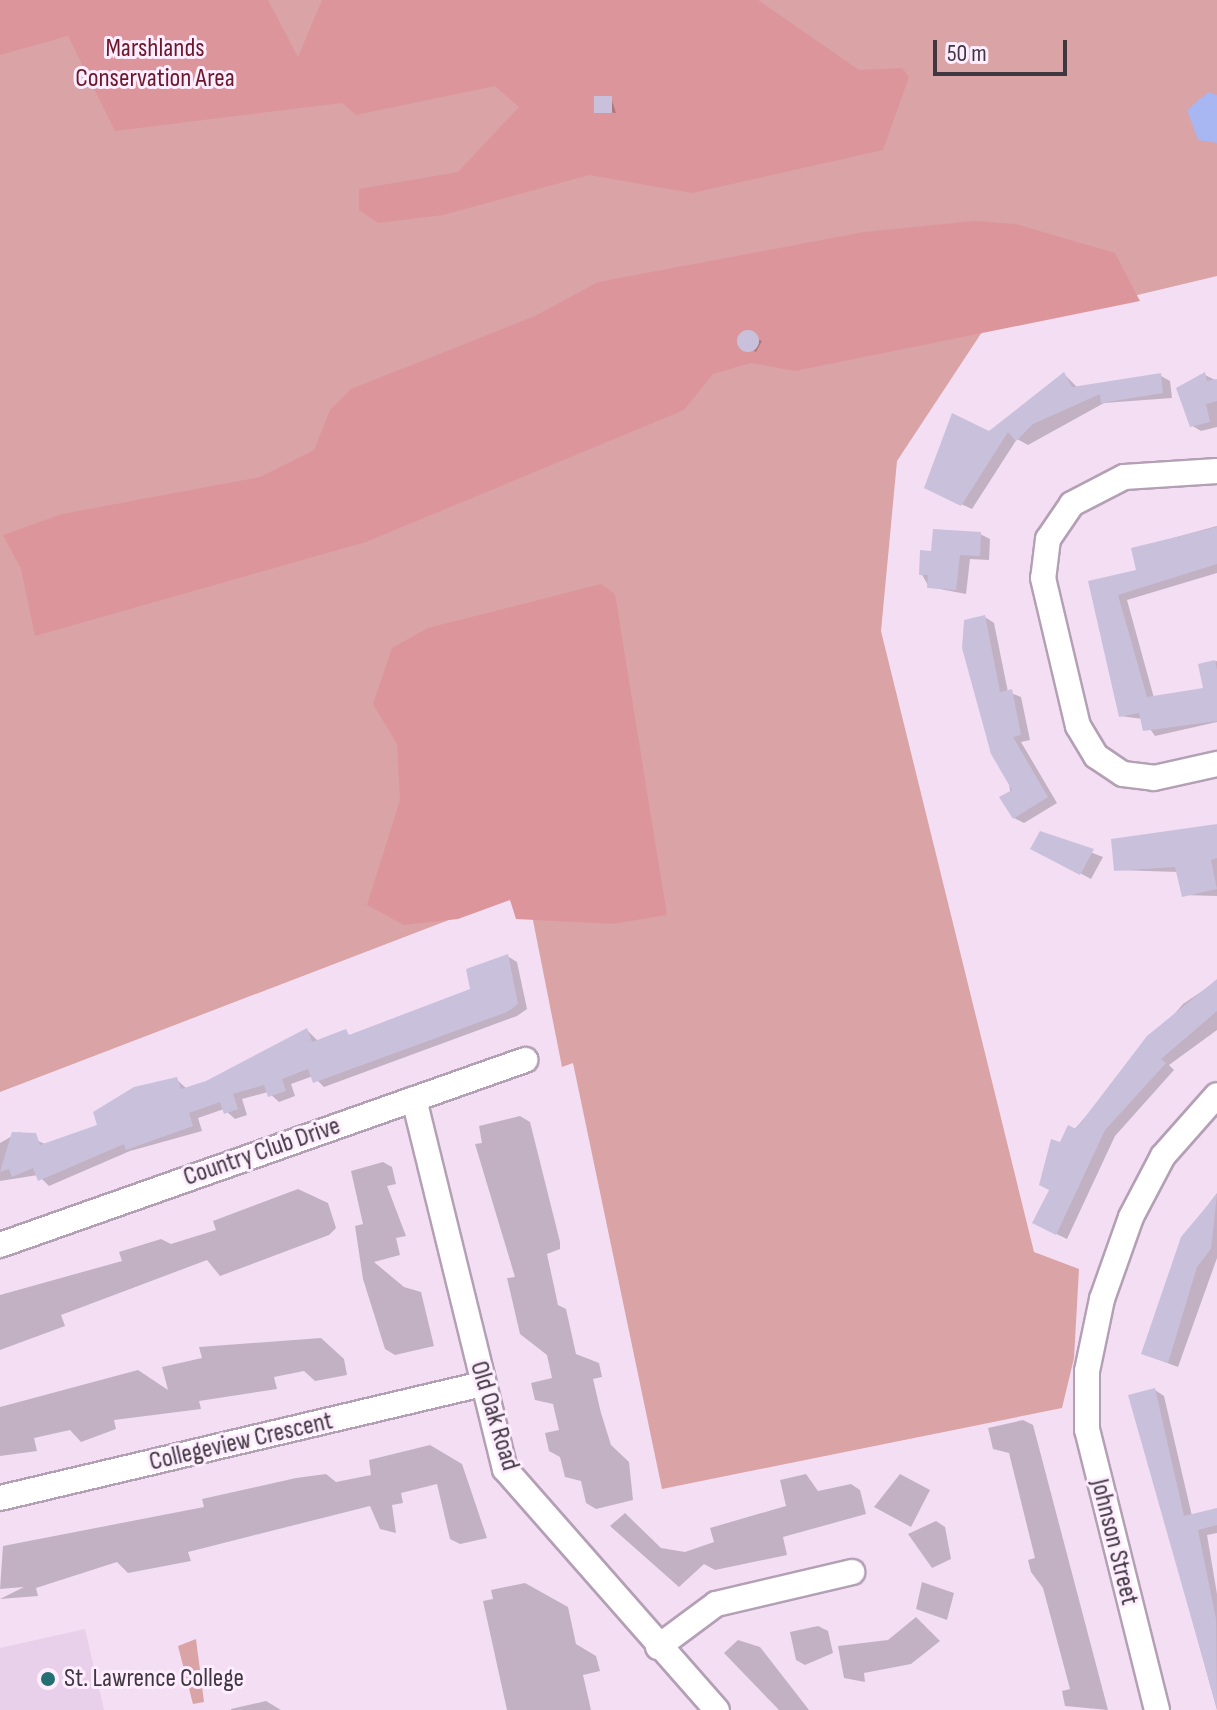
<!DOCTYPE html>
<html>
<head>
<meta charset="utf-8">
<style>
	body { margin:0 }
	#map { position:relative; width:1217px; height:1710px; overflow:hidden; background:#f3def4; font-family:"Sofia Sans Condensed",sans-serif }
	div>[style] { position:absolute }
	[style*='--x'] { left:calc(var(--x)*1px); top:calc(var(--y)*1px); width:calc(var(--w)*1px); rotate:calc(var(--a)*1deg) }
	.built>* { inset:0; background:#e8cfea }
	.green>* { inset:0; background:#daa3a6 }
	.forest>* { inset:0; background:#dc969b }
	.water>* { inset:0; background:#a8b6f1 }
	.shadow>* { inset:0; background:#0003 }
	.building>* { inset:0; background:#c9c1db; transform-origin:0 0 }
	.round { border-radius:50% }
	.roads { filter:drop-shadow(2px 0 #b4a0b5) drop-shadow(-2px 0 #b4a0b5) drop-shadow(0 2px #b4a0b5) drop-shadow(0 -2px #b4a0b5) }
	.minor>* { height:24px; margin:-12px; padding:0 12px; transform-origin:12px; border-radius:12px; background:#fff }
	.dots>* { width:22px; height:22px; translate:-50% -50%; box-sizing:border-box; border:4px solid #feedff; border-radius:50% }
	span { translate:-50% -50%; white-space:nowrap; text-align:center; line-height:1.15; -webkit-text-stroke:6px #feedff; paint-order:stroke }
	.park-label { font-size:26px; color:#6b1928 }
	.street-label { font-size:26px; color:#403840 }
	.poi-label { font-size:26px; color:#403840 }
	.left { translate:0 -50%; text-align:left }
	.scale { position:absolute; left:933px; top:40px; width:134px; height:36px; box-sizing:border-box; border:4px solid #403840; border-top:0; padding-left:10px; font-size:24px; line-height:28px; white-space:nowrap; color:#403840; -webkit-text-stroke:6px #feedff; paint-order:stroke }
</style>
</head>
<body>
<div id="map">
	<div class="built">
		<div style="clip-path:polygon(85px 1629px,104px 1710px,0 1710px,0 1648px)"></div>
	</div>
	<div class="green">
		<div style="clip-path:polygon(0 0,1217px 0,1217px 276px,982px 332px,897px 461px,881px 631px,1034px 1252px,1079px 1269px,1074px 1358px,1062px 1408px,662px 1489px,573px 1063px,562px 1067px,527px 890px,0 1092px)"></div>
		<div style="clip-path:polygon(196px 1639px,204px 1702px,193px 1704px,178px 1646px)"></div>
	</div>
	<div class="forest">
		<div style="clip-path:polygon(0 0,268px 0,298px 57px,322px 0,758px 0,859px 70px,902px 68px,909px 77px,883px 150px,692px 193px,589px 175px,443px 215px,378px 223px,359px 210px,359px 189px,458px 172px,519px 107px,495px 86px,356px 115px,342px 103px,115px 131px,68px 36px,0 55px)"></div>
		<div style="clip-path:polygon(974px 221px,1016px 224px,1115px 253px,1140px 301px,795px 371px,751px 363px,713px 374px,684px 410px,366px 542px,35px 636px,21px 569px,3px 535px,62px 514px,260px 477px,314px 450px,330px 410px,351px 389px,535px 316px,598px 282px,864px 232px)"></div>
		<div style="clip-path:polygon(601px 584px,615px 594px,667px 915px,613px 924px,516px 919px,510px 900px,458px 919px,404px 925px,367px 905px,400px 800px,397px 744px,373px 704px,392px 648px,428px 628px)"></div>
	</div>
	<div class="water">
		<div style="clip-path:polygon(1208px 92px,1217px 95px,1217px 143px,1198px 140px,1187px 110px)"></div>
	</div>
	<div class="shadow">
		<div style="clip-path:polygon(611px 98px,616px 113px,597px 111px)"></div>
		<div style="clip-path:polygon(744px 333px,762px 341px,756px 352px,740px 343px)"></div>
		<div style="clip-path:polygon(1064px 374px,1078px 388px,1161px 376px,1170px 381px,1172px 398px,1104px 403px,1028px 445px,1017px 439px,972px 509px,937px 493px,990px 433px)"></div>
		<div style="clip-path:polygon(1205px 375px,1217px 381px,1217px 427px,1201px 431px,1191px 425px)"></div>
		<div style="clip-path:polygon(1217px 526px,1217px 573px,1127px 600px,1154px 698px,1206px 689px,1200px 665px,1217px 661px,1217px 722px,1155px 736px,1143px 719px,1120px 716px,1091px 582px,1138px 572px,1133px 549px)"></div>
		<div style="clip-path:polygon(980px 534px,990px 539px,989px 560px,970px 559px,966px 594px,929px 587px,921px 573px,933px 553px)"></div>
		<div style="clip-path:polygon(985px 617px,994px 623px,1008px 692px,1021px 697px,1030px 740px,1021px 742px,1057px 803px,1024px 823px,1014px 818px)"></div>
		<div style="clip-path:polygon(1217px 825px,1217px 896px,1184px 895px,1179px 872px,1116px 870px)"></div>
		<div style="clip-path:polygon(1041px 833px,1103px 857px,1091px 879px,1033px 848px)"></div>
		<div style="clip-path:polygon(507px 956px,517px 962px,527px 1009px,517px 1016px,324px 1087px,313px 1076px,291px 1084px,295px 1096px,279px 1102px,268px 1092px,242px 1099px,247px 1115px,235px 1119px,224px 1109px,198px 1118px,202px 1131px,130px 1151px,49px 1186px,38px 1175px,0 1181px,0 1143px,19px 1132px,47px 1145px,100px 1126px,176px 1079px,187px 1089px,207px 1083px,307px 1030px,319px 1042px,354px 1035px,472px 990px)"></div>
		<div style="clip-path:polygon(1217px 981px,1217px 1030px,1169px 1065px,1174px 1070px,1115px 1136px,1067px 1239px,1044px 1228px,1061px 1145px,1183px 1004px)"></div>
		<div style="clip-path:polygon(520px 1116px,530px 1122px,560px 1242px,560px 1249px,547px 1254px,558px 1305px,566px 1309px,576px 1354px,599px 1363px,602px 1377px,593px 1379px,601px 1413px,611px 1445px,629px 1462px,633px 1500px,596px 1509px,586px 1503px,581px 1481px,565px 1477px,560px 1457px,549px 1451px,545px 1433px,559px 1430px,553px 1404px,535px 1400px,531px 1383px,552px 1378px,547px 1355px,520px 1334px,507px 1278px,515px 1277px,475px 1144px,482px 1143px,479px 1126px)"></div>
		<div style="clip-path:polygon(383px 1162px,392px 1167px,396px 1184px,387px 1186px,406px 1236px,396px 1238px,400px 1255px,374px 1262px,404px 1287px,421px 1292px,434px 1346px,395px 1355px,385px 1349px,363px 1279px,355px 1226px,363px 1224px,351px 1171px)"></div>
		<div style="clip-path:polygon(298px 1189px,328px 1203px,336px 1228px,329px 1235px,220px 1276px,207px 1260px,61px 1315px,65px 1326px,0 1350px,0 1295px,122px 1261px,119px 1252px,161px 1239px,171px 1244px,216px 1230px,213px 1221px)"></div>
		<div style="clip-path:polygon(1217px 1193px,1217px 1258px,1178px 1367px,1143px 1354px,1183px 1238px)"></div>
		<div style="clip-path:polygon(321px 1338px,344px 1359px,347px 1375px,315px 1381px,304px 1371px,274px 1377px,277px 1389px,199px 1401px,201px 1409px,114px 1420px,116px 1429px,81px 1442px,70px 1430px,34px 1438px,37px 1451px,0 1456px,0 1407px,138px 1370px,168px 1390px,162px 1367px,202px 1358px,199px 1347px)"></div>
		<div style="clip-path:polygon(1155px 1390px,1164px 1396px,1192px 1516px,1217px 1510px,1217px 1533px,1207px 1535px,1217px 1594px,1217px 1710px,1131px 1396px)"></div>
		<div style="clip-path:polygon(1023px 1420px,1033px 1425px,1108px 1710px,1065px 1706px,1062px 1691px,1070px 1689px,1043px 1588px,1031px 1572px,1028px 1560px,1035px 1558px,1009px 1453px,993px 1449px,988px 1428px)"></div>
		<div style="clip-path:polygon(430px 1445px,462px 1464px,487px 1538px,460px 1544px,450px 1539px,437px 1484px,401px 1493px,403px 1503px,392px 1505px,396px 1533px,380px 1529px,370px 1506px,188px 1552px,191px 1561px,128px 1573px,117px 1562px,36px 1588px,38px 1596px,0 1599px,24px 1587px,0 1589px,3px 1546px,204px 1507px,202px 1499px,296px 1478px,326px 1474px,336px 1482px,371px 1475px,369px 1460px)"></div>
		<div style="clip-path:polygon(806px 1474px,818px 1491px,851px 1484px,860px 1490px,866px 1514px,783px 1537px,787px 1555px,715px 1570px,704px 1564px,679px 1587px,610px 1526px,625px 1513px,661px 1548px,685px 1552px,714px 1542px,710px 1528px,786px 1506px,780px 1480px)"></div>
		<div style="clip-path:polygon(900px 1474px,930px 1490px,911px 1527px,874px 1507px)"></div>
		<div style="clip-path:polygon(936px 1521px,945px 1527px,951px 1559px,932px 1568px,908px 1534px)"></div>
		<div style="clip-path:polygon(922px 1582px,954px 1593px,947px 1620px,916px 1609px)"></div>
		<div style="clip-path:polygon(525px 1583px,568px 1607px,576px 1644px,596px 1656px,600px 1671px,583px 1675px,591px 1710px,507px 1710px,483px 1601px,493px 1599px,491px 1590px)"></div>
		<div style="clip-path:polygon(916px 1617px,940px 1641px,911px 1664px,864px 1673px,865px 1682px,844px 1678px,838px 1646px,888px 1640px)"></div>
		<div style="clip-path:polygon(818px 1626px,828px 1631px,833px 1653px,805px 1665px,796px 1660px,790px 1632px)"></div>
		<div style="clip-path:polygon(738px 1640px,760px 1647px,809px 1710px,779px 1710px,724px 1653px)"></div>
		<div style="clip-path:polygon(266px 1701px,281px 1710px,231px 1710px,231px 1709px)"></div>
	</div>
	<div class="building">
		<div style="left:594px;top:96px;width:18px;height:17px"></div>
		<div class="round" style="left:737px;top:330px;width:22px;height:22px"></div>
		<div style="clip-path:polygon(1064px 372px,1072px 387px,1161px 373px,1163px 393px,1101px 403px,1100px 394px,1033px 424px,1016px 441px,1008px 432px,961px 506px,924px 488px,952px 413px,989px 431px)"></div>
		<div style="clip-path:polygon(1205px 372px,1207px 381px,1217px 379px,1217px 401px,1206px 404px,1210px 422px,1190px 427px,1176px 388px)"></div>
		<div style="clip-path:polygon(1217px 527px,1217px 564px,1118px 595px,1147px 697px,1203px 688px,1198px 664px,1215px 660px,1217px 670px,1217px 721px,1143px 731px,1139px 713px,1119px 717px,1088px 581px,1136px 570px,1131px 548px)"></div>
		<div style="clip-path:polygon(933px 529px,981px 532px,980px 556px,960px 555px,956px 590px,927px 588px,928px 575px,919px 575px,920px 550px,931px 551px)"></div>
		<div style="clip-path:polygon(985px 615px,1000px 692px,1012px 689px,1021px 735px,1013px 737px,1048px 797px,1013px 819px,999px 797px,1012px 790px,991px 754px,962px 648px,964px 620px)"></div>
		<div style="clip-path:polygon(1217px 824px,1217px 858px,1211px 860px,1217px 889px,1182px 897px,1175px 867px,1114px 871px,1111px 839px)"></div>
		<div style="clip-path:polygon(1040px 831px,1094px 849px,1080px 875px,1030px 849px)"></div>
		<div style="clip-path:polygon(508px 954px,518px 1004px,507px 1012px,313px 1083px,308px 1069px,282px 1079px,286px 1091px,268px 1097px,264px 1085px,233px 1094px,238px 1109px,224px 1114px,220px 1102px,189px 1113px,193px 1126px,126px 1150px,124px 1144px,38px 1181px,33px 1168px,12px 1177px,9px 1169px,0 1172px,12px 1132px,36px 1133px,40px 1145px,97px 1125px,93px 1112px,134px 1087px,177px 1077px,181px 1089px,206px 1081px,307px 1028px,312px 1042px,346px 1029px,349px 1035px,470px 989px,466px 969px)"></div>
		<div style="clip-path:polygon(1217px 979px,1217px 1011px,1161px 1059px,1166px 1063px,1105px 1130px,1056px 1235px,1032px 1223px,1049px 1190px,1039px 1185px,1051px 1139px,1060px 1142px,1068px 1125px,1076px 1129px,1147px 1036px)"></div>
		<div style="clip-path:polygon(1217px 1194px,1211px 1249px,1197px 1267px,1168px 1363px,1141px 1354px,1181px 1237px)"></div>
		<div style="clip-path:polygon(1155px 1388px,1184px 1516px,1217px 1508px,1217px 1525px,1198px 1530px,1216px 1619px,1217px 1709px,1128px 1395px)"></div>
	</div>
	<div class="roads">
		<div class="minor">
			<div style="--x:1217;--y:471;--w:93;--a:176.3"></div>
			<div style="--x:1124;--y:477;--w:59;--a:152.6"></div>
			<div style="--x:1072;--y:504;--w:42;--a:124.4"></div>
			<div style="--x:1048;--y:539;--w:39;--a:97"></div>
			<div style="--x:1043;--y:578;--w:152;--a:76.7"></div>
			<div style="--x:1078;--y:726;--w:35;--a:59"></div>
			<div style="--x:1096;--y:756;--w:32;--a:34"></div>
			<div style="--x:1123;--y:774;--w:31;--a:7"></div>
			<div style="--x:1154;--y:778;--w:65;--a:-12.5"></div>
			<div style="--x:414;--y:1099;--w:381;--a:76.2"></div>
			<div style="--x:505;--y:1469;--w:321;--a:48.7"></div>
			<div style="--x:0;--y:1245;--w:557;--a:-19.41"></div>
			<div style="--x:0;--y:1498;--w:495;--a:-13.3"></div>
			<div style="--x:658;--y:1647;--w:72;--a:-36.6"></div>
			<div style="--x:716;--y:1604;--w:140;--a:-13.2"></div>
			<div style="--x:1157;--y:1710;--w:289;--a:-104"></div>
			<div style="--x:1087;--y:1430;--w:59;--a:-90"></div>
			<div style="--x:1087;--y:1371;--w:74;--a:-78.2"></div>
			<div style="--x:1102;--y:1299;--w:87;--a:-70.5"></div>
			<div style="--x:1131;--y:1217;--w:69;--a:-62.3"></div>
			<div style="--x:1163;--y:1156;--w:81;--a:-48.5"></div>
		</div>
	</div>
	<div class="dots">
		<div style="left:48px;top:1679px;background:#246f72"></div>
	</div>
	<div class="park-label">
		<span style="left:155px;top:64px">Marshlands<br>Conservation Area</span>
	</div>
	<div class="street-label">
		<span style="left:262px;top:1152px;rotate:-19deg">Country Club Drive</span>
		<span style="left:494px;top:1416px;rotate:73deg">Old Oak Road</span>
		<span style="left:241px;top:1442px;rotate:-13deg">Collegeview Crescent</span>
		<span style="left:1114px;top:1542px;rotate:76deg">Johnson Street</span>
	</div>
	<div class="poi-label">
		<span class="left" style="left:64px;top:1679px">St. Lawrence College</span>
	</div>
	<div class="scale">50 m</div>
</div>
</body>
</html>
